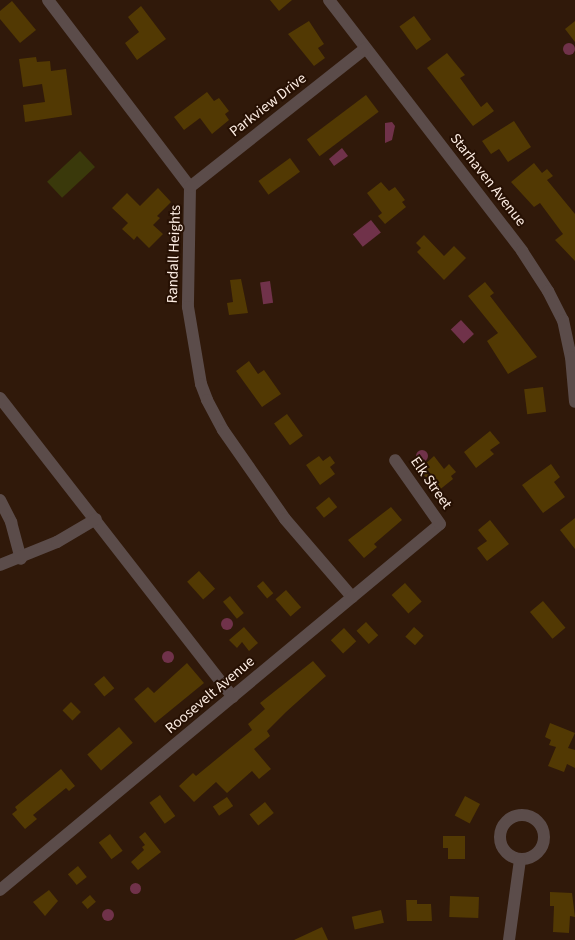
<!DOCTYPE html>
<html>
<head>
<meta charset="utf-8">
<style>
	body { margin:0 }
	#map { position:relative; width:575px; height:940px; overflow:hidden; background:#30190a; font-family:"Source Sans 3",sans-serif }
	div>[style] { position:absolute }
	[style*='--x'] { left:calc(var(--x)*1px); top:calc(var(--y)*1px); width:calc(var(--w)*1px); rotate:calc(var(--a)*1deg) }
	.green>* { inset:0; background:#3a390b; transform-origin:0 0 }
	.water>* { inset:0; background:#70324a; transform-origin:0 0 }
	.round { border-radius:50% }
	.building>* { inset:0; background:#523903; transform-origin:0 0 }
	.minor>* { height:12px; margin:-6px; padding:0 6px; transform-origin:6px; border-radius:6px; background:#5b4c4a }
	.minor>.ring { margin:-6px; padding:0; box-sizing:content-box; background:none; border:12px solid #5b4c4a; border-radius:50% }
	span { translate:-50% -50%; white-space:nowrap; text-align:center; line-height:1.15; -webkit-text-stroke:4px #261003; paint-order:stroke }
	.street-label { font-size:15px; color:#fcece2 }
</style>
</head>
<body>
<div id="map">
	<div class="green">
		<div style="left:80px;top:151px;width:22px;height:45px;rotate:47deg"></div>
	</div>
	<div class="water">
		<div class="round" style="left:563px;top:43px;width:12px;height:12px"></div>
		<div style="clip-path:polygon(392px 122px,395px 126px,392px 140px,385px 143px,385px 123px)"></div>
		<div style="clip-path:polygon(342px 148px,348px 156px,334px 166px,329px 159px)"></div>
		<div style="left:371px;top:220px;width:16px;height:23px;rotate:52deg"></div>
		<div style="left:270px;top:281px;width:22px;height:10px;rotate:82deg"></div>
		<div style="left:461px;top:320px;width:19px;height:14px;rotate:47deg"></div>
		<div class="round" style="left:416px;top:450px;width:12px;height:12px"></div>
		<div class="round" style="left:221px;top:618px;width:12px;height:12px"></div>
		<div class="round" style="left:162px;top:651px;width:12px;height:12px"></div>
		<div class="round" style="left:129.5px;top:882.5px;width:11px;height:11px"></div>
		<div class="round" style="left:102px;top:909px;width:12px;height:12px"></div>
	</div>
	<div class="building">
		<div style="clip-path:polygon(270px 0,292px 0,279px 11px)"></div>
		<div style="clip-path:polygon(12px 1px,36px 30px,20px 43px,0 19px,0 11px)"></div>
		<div style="clip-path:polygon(141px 6px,166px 39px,137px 60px,125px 43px,139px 32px,128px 17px)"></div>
		<div style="left:414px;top:16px;width:29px;height:18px;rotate:54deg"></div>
		<div style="clip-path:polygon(309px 21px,324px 44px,318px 48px,325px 58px,314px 66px,288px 34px)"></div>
		<div style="clip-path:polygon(575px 21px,575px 42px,565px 29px)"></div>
		<div style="clip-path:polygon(447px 53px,465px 75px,460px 78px,481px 107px,487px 102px,494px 111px,473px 126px,427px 68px)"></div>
		<div style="clip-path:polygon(36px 57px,37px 62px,50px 61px,51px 71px,66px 69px,72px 115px,25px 122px,23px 105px,45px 102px,42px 84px,23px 87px,19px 59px)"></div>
		<div style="clip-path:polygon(207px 92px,214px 101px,219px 98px,229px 111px,225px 114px,229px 120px,212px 134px,200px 118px,184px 130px,174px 117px)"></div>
		<div style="left:366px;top:95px;width:21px;height:74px;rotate:53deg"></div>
		<div style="clip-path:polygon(514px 121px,531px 147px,508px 162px,499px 149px,491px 154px,482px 141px)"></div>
		<div style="left:290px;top:158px;width:17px;height:39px;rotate:54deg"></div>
		<div style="clip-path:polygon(534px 163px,542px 173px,547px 169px,553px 176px,547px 180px,575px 214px,575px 261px,555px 240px,563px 234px,540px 203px,534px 207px,511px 182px)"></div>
		<div style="clip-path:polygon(381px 182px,389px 191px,395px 187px,405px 200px,402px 202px,406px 207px,385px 224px,378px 216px,382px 213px,367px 193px)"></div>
		<div style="clip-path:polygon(158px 188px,171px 202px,157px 216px,160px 218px,153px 225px,163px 234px,149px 248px,137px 236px,134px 240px,122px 229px,128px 223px,112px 208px,127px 193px,140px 206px)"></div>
		<div style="clip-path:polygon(424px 235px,444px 256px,454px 246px,466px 258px,444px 280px,417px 252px,421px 248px,416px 243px)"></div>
		<div style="clip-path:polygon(241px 279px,248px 313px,229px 315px,227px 303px,233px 302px,230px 280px)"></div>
		<div style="clip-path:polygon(485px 282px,494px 293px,490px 296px,537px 357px,508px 374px,487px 341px,498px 333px,468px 296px)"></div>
		<div style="clip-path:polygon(249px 361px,258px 374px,264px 370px,281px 394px,262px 407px,236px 371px)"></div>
		<div style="left:543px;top:387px;width:25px;height:19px;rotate:83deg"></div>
		<div style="left:287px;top:414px;width:27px;height:16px;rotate:54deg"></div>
		<div style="clip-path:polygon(490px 431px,500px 443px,490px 450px,494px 454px,476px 468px,464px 452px)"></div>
		<div style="clip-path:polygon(319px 456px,323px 461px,330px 456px,335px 463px,330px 467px,335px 474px,320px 485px,306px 465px)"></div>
		<div style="clip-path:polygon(434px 456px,444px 469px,449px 464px,456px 472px,451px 476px,453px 479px,438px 491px,424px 475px,427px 473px,422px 467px)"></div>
		<div style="clip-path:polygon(551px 464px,560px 477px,554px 482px,565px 497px,543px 513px,522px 485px)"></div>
		<div style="left:329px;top:497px;width:13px;height:17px;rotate:51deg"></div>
		<div style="clip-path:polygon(391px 507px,402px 520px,374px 544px,377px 547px,364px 558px,348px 540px)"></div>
		<div style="clip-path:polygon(575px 518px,575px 549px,560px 530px)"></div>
		<div style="clip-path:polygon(490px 520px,509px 544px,487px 561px,477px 548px,487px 541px,478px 530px)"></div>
		<div style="left:199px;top:571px;width:24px;height:16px;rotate:48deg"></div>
		<div style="left:263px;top:581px;width:16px;height:8px;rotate:50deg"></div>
		<div style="left:405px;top:583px;width:25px;height:18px;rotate:48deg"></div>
		<div style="left:286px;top:590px;width:23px;height:14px;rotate:49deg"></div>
		<div style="left:230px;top:596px;width:22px;height:9px;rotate:51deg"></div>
		<div style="left:543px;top:601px;width:35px;height:17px;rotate:50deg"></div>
		<div style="left:366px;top:622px;width:18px;height:13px;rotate:47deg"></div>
		<div style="clip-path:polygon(244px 627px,258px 643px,249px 651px,242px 642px,237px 648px,229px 640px)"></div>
		<div style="left:414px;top:627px;width:13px;height:13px;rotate:42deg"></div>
		<div style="left:344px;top:628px;width:18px;height:18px;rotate:47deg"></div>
		<div style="clip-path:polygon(313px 661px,326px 676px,286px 712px,267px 731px,270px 736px,254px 749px,271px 769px,259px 779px,252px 771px,227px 793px,216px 782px,194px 802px,179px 786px,193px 773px,196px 776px,252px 730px,248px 724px,265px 709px,260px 703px)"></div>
		<div style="clip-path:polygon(187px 663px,204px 683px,155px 723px,134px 699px,148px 687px,154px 693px)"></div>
		<div style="left:104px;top:676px;width:16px;height:13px;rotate:50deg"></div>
		<div style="left:71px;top:702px;width:14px;height:12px;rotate:45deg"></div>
		<div style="clip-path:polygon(550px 723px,575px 733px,568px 748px,575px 750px,575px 768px,567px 764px,564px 772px,548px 766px,556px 747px,549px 745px,551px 740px,545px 737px)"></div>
		<div style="left:119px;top:727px;width:21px;height:42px;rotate:49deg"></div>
		<div style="clip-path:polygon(61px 769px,75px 786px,69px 791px,66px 788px,33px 815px,37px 819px,25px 829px,12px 814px,17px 810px,15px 807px)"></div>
		<div style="left:160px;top:795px;width:26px;height:13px;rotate:54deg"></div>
		<div style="left:465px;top:796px;width:17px;height:22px;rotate:28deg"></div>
		<div style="left:227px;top:797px;width:11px;height:17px;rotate:56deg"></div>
		<div style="left:265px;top:802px;width:14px;height:20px;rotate:51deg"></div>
		<div style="clip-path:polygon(145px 832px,161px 852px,138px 870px,131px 862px,144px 850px,142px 847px,145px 845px,139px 837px)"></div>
		<div style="left:110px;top:834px;width:21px;height:14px;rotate:53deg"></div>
		<div style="clip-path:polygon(443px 836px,465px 836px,465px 859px,448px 859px,448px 848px,443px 848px)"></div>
		<div style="left:78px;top:866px;width:14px;height:13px;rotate:51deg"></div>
		<div style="clip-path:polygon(49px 890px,58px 901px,45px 916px,33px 902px)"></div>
		<div style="clip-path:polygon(550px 892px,572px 893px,575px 917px,570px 916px,569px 933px,553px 932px,554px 906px,550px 906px)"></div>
		<div style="left:90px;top:895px;width:9px;height:11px;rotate:49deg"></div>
		<div style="left:450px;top:896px;width:29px;height:21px;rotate:2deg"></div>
		<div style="clip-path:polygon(406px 900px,417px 900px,417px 904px,431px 904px,432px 921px,407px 921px)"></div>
		<div style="left:381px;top:910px;width:13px;height:30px;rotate:77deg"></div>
		<div style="clip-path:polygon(322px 927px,328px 940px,294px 940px)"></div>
	</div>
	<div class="minor">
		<div style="--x:48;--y:0;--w:235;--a:52.8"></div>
		<div style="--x:190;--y:187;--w:120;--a:91"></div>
		<div style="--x:188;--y:307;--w:78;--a:80.4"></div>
		<div style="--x:201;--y:384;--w:17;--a:69"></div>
		<div style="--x:207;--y:400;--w:34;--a:62"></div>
		<div style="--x:223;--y:430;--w:108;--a:55.1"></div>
		<div style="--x:285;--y:519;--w:103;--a:49.3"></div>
		<div style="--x:329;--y:0;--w:317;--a:52.4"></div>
		<div style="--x:522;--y:251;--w:48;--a:57"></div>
		<div style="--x:548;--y:291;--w:33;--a:63"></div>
		<div style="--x:563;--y:320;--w:38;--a:78"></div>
		<div style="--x:571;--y:357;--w:45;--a:84.9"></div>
		<div style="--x:190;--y:187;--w:223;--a:-38.3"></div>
		<div style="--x:0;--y:398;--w:379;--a:52.1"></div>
		<div style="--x:0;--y:500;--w:25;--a:63"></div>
		<div style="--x:11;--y:522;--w:38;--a:75"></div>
		<div style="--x:0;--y:565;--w:61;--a:-22"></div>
		<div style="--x:57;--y:542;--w:45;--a:-30.5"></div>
		<div class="ring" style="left:500px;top:815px;width:32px;height:32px"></div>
		<div style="--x:0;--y:890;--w:572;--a:-39.75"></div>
		<div style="--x:440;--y:524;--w:78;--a:-125.1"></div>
		<div style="--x:509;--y:940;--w:81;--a:-82.2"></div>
	</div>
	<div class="street-label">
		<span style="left:268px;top:105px;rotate:-38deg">Parkview Drive</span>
		<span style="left:488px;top:180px;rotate:52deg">Starhaven Avenue</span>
		<span style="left:174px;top:254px;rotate:-88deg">Randall Heights</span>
		<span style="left:431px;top:483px;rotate:55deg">Elk Street</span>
		<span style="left:210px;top:695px;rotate:-40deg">Roosevelt Avenue</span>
	</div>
</div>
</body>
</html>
